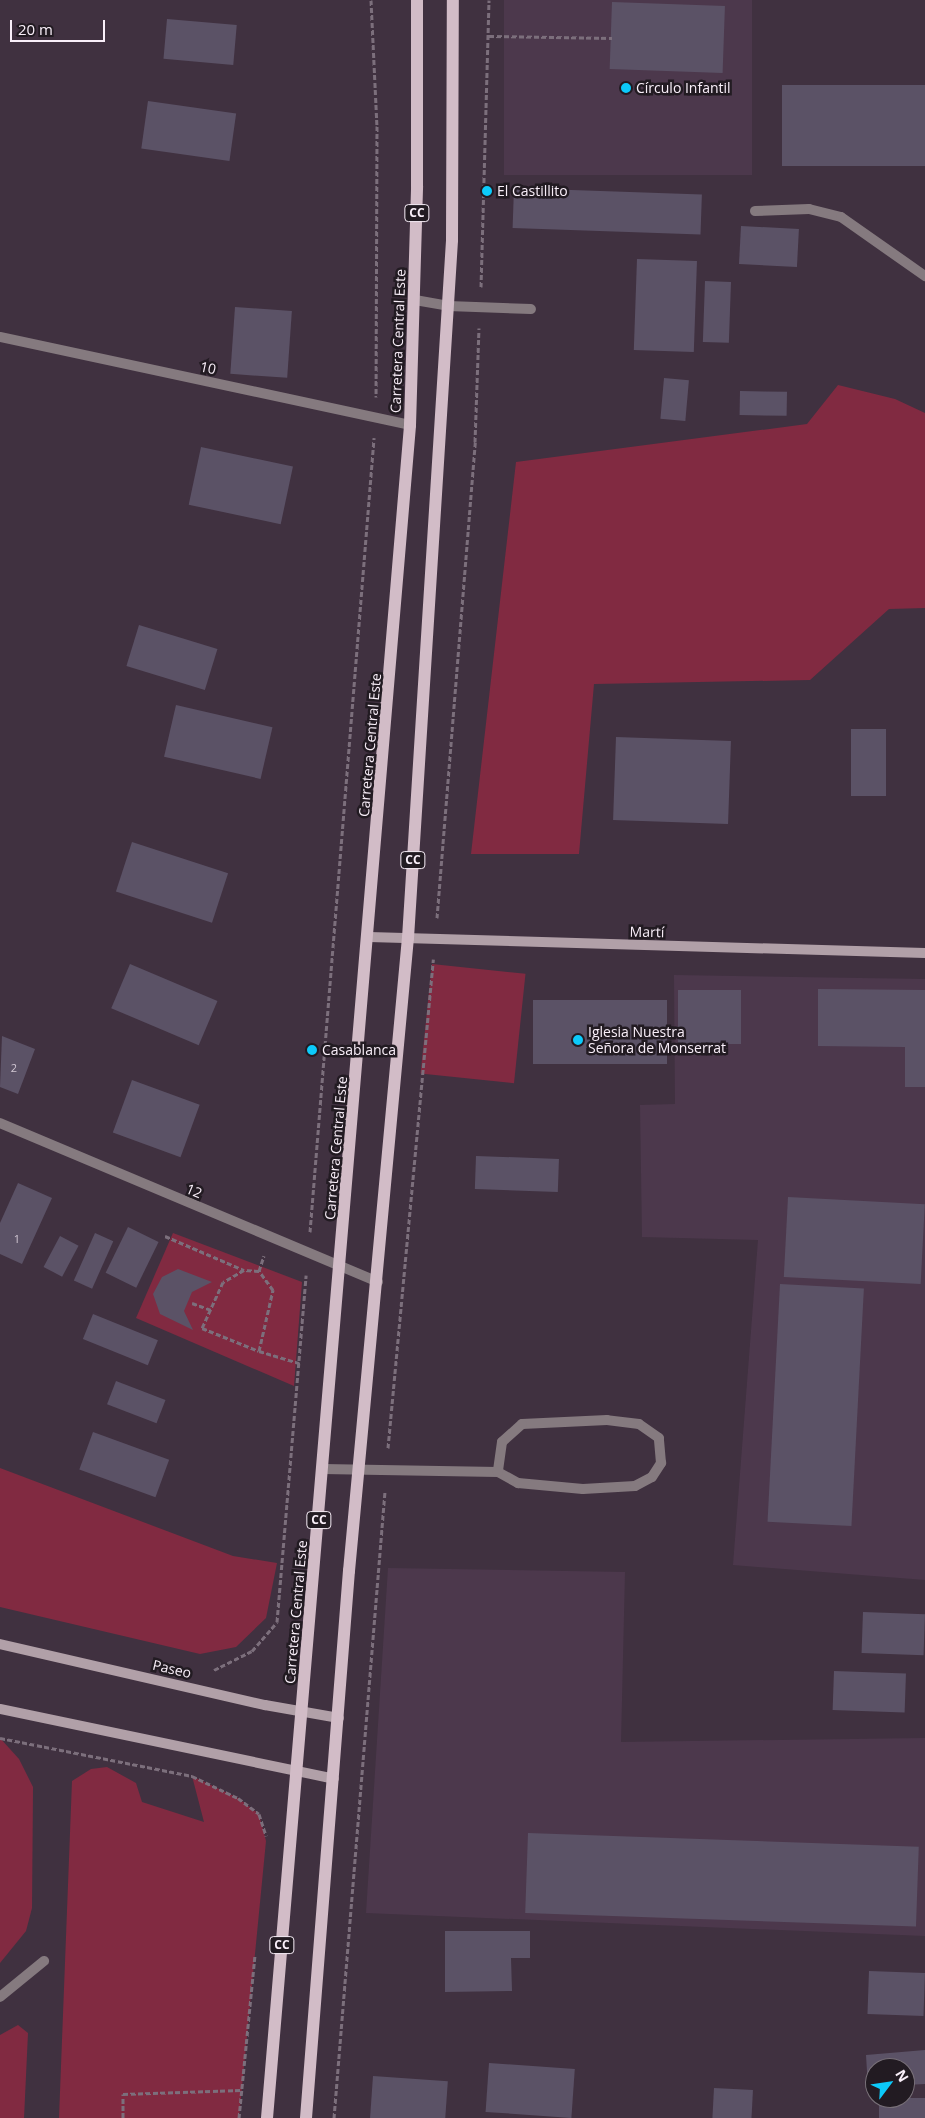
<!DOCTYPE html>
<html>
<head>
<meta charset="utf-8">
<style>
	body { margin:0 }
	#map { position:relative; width:925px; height:2118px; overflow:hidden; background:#403140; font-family:"Open Sans",sans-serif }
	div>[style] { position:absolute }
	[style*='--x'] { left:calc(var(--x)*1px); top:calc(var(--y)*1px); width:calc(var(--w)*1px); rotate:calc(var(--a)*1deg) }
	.built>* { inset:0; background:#4c384c; transform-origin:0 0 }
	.green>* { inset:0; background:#812a41; transform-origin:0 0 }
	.building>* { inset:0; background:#5b5266; transform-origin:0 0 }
	.path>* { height:3px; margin-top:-1.5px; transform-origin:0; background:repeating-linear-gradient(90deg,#7c6f7c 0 5px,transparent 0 7.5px) }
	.lane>* { height:10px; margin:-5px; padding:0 5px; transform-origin:5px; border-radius:5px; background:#857a7f }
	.street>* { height:10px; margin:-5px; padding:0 5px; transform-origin:5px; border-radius:5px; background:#857a7f }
	.secondary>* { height:10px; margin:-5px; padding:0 5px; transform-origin:5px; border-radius:5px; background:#b1a0a8 }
	.primary>* { height:12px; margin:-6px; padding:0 6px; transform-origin:6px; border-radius:6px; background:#d2bcc7 }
	.dots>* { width:14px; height:14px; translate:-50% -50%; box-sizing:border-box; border:2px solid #221b22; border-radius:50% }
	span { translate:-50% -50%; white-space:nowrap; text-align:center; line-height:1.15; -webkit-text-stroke:5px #221b22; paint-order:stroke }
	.number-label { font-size:11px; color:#d2c8d4 }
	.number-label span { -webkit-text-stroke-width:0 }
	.shield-label span { padding:1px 4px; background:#221b22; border:1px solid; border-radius:4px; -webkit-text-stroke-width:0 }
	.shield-label { font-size:12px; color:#f9eff9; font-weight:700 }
	.poi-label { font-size:14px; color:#f9eff9 }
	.left { translate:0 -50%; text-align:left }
	.street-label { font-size:14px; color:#f9eff9 }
	.north { position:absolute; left:865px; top:2058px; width:50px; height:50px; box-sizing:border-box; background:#221b22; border:1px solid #787078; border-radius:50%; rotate:59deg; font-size:14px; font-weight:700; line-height:20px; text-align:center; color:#f9eff9 }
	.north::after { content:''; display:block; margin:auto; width:18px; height:22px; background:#0ccafa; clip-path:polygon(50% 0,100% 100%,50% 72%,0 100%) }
	.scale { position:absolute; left:10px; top:20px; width:95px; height:22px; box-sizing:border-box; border:2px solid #f9eff9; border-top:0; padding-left:6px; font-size:15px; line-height:18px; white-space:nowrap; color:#f9eff9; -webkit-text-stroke:4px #221b22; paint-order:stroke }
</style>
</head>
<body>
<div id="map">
	<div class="built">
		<div style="left:504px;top:0;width:248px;height:175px"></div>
		<div style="clip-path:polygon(674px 975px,925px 979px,925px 1580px,733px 1565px,758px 1240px,642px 1237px,640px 1105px,675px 1104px)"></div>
		<div style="clip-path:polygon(388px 1568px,625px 1572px,621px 1742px,925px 1738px,925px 1936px,366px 1913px)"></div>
	</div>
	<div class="green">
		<div style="clip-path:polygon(838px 385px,895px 399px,925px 413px,925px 608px,889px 609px,810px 680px,594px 684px,579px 854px,471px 854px,516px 462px,807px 424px)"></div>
		<div style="left:432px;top:964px;width:94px;height:110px;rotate:6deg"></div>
		<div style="clip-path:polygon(173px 1233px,302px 1282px,294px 1386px,136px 1318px)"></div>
		<div style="clip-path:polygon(0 1468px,233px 1556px,277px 1563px,266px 1618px,236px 1647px,200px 1654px,0 1607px)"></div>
		<div style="clip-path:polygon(0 1738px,19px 1759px,33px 1787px,32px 1908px,26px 1931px,0 1963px)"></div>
		<div style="clip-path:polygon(107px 1767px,136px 1783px,142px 1802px,204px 1822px,192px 1776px,238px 1798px,259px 1814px,266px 1841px,239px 2118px,59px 2118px,72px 1781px,91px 1769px)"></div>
		<div style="clip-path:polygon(18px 2025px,28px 2033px,24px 2118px,0 2118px,0 2035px)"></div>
	</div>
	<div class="building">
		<div style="left:612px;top:2px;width:113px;height:67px;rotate:2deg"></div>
		<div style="left:167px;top:19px;width:70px;height:40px;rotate:5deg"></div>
		<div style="left:925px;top:85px;width:81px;height:143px;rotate:90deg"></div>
		<div style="left:148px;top:101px;width:89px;height:48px;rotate:8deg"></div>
		<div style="left:514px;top:188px;width:188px;height:40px;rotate:2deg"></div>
		<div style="left:741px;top:226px;width:58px;height:38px;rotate:3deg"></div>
		<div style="left:637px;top:259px;width:60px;height:91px;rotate:2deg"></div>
		<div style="left:705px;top:281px;width:26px;height:61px;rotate:2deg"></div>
		<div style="left:235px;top:307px;width:57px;height:67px;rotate:4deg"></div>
		<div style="left:664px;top:378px;width:25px;height:41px;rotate:5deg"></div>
		<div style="left:740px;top:391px;width:47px;height:24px;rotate:1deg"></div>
		<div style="left:201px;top:447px;width:94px;height:59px;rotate:12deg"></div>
		<div style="left:139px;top:625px;width:82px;height:43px;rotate:17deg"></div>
		<div style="left:176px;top:705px;width:99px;height:53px;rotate:13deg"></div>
		<div style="left:851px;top:729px;width:35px;height:67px"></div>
		<div style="left:616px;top:737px;width:115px;height:83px;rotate:2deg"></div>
		<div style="left:132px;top:842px;width:101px;height:52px;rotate:18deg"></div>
		<div style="left:130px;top:964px;width:95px;height:48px;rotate:23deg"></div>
		<div style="clip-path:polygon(818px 989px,925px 990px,925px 1087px,905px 1087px,905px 1047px,818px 1046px)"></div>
		<div style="left:678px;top:990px;width:63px;height:54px"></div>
		<div style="left:533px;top:1000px;width:134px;height:64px"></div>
		<div style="clip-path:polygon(2px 1036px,35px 1049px,18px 1094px,0 1087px)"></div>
		<div style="left:132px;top:1080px;width:72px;height:56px;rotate:20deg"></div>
		<div style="left:476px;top:1156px;width:83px;height:33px;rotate:2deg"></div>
		<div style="clip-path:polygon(18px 1183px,52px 1198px,22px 1264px,0 1254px,0 1223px)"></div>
		<div style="left:788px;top:1197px;width:137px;height:80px;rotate:3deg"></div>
		<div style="left:128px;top:1227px;width:34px;height:51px;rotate:26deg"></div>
		<div style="left:95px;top:1233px;width:20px;height:52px;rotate:24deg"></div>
		<div style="left:60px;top:1236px;width:21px;height:35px;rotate:28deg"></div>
		<div style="clip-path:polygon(178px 1269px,212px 1282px,192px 1292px,184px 1311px,193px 1330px,160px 1314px,153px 1294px,162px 1277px)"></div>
		<div style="left:780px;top:1284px;width:84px;height:238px;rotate:3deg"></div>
		<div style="left:93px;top:1314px;width:70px;height:27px;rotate:22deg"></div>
		<div style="left:116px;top:1381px;width:53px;height:25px;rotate:21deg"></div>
		<div style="left:93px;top:1432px;width:81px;height:40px;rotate:20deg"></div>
		<div style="left:863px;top:1612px;width:62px;height:41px;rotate:2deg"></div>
		<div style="left:834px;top:1671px;width:72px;height:39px;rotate:2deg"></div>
		<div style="left:528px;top:1833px;width:391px;height:80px;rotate:2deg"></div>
		<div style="clip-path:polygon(445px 1931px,530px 1931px,530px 1958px,511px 1958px,512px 1991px,445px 1992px)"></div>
		<div style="left:869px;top:1971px;width:56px;height:43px;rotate:2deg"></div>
		<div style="clip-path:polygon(925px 2050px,925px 2084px,905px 2085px,905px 2068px,875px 2068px,875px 2088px,868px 2088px,866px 2055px)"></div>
		<div style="left:489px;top:2063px;width:86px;height:49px;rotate:4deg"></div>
		<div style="left:373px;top:2076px;width:75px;height:42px;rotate:4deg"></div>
		<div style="left:714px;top:2088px;width:39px;height:30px;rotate:3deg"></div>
		<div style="left:925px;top:2098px;width:20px;height:46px;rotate:90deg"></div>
	</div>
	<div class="path">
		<div style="--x:371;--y:0;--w:126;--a:87.3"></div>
		<div style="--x:377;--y:126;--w:271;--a:90.2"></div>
		<div style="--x:489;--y:36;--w:123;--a:0.9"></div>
		<div style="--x:481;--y:287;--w:287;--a:-88.4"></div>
		<div style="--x:437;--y:918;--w:478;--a:-85.4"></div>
		<div style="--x:475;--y:442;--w:114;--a:-88"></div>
		<div style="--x:310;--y:1232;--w:797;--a:-85.39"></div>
		<div style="--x:165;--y:1236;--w:86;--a:23.3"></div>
		<div style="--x:259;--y:1271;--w:16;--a:-72"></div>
		<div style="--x:192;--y:1303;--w:20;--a:20"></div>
		<div style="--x:259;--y:1351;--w:63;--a:-77.1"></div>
		<div style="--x:273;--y:1290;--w:24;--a:-126"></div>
		<div style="--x:259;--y:1271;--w:15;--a:-176"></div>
		<div style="--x:244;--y:1270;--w:24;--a:150"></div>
		<div style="--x:223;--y:1282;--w:51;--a:114.5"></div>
		<div style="--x:202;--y:1328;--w:61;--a:22"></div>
		<div style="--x:259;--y:1351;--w:42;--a:16.7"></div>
		<div style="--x:388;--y:1448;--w:491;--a:-84.7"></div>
		<div style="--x:214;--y:1670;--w:42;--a:-26.6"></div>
		<div style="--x:252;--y:1651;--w:38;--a:-49"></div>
		<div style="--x:277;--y:1622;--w:348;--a:-85.2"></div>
		<div style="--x:0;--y:1738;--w:196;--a:11.2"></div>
		<div style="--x:192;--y:1776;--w:51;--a:25.6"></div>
		<div style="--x:238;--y:1798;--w:26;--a:37"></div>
		<div style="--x:259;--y:1814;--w:23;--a:72"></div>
		<div style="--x:123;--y:2118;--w:24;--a:-90"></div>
		<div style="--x:123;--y:2094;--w:118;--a:-1.9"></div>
		<div style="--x:239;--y:2118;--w:165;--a:-84.4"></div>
		<div style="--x:334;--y:2118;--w:629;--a:-85.35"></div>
	</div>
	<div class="lane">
		<div style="--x:755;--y:211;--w:54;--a:-2.1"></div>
		<div style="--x:809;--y:209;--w:33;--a:14"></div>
		<div style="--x:841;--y:217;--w:103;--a:35.1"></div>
		<div style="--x:415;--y:300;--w:34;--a:10"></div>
		<div style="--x:448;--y:306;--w:83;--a:2.1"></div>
		<div style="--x:323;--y:1469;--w:175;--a:1"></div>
		<div style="--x:498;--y:1472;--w:23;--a:29"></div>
		<div style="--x:518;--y:1483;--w:65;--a:5.3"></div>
		<div style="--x:583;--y:1489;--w:52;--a:-3.3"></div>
		<div style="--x:635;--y:1486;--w:19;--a:-28"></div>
		<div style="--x:652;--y:1477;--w:17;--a:-57"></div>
		<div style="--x:661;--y:1463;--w:25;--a:-95"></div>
		<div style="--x:659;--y:1438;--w:24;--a:-145"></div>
		<div style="--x:639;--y:1424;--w:32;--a:-173"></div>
		<div style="--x:607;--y:1420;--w:85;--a:177.3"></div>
		<div style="--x:522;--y:1424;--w:27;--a:138"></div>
		<div style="--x:502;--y:1442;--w:30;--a:98"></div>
		<div style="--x:0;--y:1997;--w:57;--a:-39.3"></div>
	</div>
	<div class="street">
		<div style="--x:0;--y:337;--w:419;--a:12.1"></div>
		<div style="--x:0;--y:1123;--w:410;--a:22.8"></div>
	</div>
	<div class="secondary">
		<div style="--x:369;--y:937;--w:556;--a:1.65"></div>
		<div style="--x:0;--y:1644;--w:272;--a:13"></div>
		<div style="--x:265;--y:1705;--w:75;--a:10"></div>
		<div style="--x:0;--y:1709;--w:341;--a:11.8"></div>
	</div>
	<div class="primary">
		<div style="--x:267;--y:2118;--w:1699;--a:-85.17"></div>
		<div style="--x:410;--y:425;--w:239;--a:-88.3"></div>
		<div style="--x:417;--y:186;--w:186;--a:-90"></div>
		<div style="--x:306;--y:2118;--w:549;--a:-85.51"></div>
		<div style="--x:349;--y:1571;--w:636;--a:-84.68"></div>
		<div style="--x:408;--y:938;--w:699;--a:-86.39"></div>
		<div style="--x:452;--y:240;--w:240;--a:-89.8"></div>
	</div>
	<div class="dots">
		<div style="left:626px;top:88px;background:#0ccafa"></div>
		<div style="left:487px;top:191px;background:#0ccafa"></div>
		<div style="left:578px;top:1040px;background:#0ccafa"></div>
		<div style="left:312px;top:1050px;background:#0ccafa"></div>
	</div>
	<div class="number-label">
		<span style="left:14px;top:1068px">2</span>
		<span style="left:17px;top:1239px">1</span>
	</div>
	<div class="shield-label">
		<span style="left:417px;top:213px">CC</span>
		<span style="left:413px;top:860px">CC</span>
		<span style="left:319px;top:1520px">CC</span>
		<span style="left:282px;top:1945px">CC</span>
	</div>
	<div class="poi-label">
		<span class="left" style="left:636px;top:88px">Círculo Infantil</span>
		<span class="left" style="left:497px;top:191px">El Castillito</span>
		<span class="left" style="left:588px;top:1040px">Iglesia Nuestra<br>Señora de Monserrat</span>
		<span class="left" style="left:322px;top:1050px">Casablanca</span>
	</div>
	<div class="street-label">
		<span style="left:398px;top:341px;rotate:-88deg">Carretera Central Este</span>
		<span style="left:208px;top:368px;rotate:12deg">10</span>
		<span style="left:370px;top:745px;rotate:-85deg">Carretera Central Este</span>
		<span style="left:647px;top:932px;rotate:1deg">Martí</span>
		<span style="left:336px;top:1148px;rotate:-85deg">Carretera Central Este</span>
		<span style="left:194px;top:1191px;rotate:23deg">12</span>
		<span style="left:296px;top:1612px;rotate:-85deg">Carretera Central Este</span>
		<span style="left:172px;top:1669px;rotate:13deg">Paseo</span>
	</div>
	<div class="north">N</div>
	<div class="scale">20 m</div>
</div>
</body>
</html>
